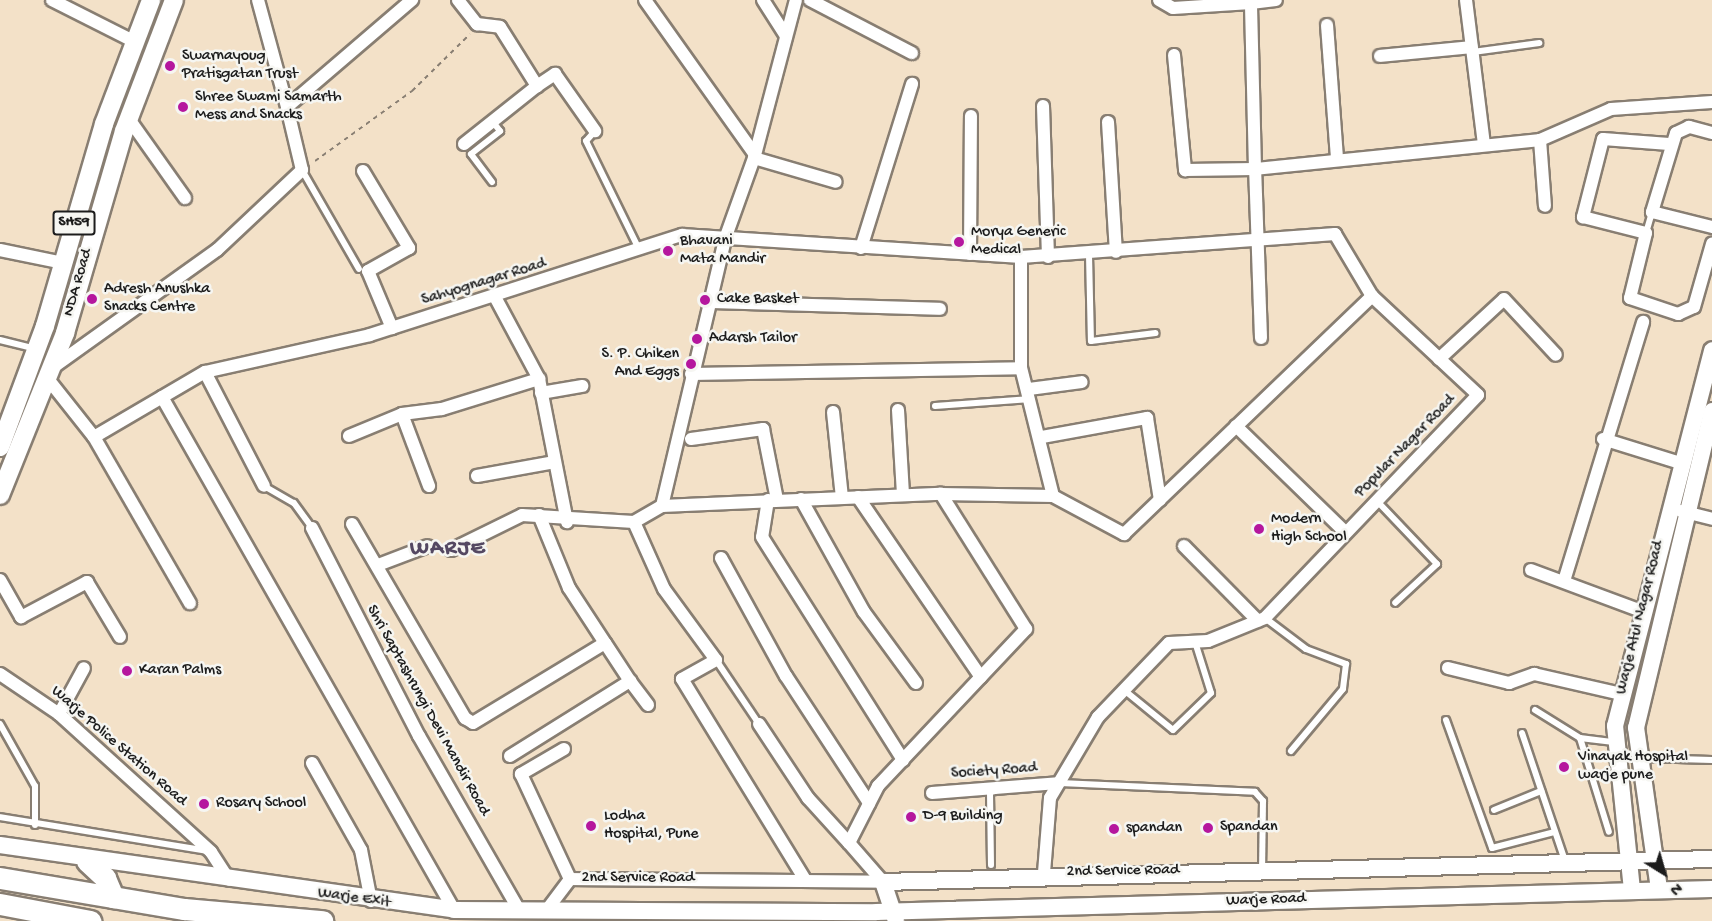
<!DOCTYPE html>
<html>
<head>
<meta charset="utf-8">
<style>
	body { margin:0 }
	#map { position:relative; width:1712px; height:921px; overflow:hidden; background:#f3e1c8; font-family:"Gochi Hand",sans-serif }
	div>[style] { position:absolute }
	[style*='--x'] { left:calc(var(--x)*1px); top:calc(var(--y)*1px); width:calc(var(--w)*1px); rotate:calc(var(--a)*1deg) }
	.path>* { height:2px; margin-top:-1px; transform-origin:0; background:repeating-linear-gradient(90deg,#887e72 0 4.5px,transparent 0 9px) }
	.roads { filter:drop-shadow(2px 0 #887e72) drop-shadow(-2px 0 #887e72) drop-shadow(0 2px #887e72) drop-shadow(0 -2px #887e72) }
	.lane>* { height:6px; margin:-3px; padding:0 3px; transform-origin:3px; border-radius:3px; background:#fff }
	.street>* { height:12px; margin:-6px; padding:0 6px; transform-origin:6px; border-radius:6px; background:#fff }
	.secondary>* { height:16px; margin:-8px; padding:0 8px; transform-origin:8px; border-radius:8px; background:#fff }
	.primary>* { height:18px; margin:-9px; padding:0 9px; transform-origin:9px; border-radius:9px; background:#fff }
	.highway>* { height:21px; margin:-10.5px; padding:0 10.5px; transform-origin:10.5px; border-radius:10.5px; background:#fff }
	.dots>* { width:16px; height:16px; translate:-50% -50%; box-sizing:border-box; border:3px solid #f6f6f2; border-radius:50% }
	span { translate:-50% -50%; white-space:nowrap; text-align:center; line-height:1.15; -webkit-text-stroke:5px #f6f6f2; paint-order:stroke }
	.shield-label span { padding:2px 4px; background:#f6f6f2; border:2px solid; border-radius:4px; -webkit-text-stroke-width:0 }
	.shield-label { font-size:15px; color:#1c1c1c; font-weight:700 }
	.poi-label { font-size:16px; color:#1c1c1c }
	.left { translate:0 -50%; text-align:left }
	.right { translate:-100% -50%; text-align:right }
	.street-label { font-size:16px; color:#1c1c1c }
	.district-label { font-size:22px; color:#544862; font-weight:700; letter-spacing:1.5px }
	.north { position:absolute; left:1634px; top:843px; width:60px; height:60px; -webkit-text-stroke:4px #f6f6f2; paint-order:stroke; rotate:143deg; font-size:16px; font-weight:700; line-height:24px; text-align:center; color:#1c1c1c }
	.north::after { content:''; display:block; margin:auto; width:21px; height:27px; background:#1c1c1c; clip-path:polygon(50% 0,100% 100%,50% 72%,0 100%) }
</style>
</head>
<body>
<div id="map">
	<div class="path">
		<div style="--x:315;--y:161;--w:120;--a:-35.8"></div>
		<div style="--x:412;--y:91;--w:81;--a:-44.5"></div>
	</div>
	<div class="roads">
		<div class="lane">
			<div style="--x:1473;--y:52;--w:67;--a:-7.8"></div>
			<div style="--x:595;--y:131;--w:13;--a:132"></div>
			<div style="--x:586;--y:141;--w:120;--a:63.9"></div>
			<div style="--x:302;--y:170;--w:114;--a:60.1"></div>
			<div style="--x:492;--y:182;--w:35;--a:-127"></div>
			<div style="--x:471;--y:154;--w:37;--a:-38"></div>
			<div style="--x:500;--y:131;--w:11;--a:-128"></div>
			<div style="--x:1646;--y:233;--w:22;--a:-74"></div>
			<div style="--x:1089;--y:255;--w:86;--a:88.7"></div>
			<div style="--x:1091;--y:341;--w:65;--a:-7"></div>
			<div style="--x:0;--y:340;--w:37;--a:14"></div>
			<div style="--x:935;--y:406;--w:96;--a:-4.2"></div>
			<div style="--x:264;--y:486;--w:34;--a:30"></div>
			<div style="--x:294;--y:503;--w:31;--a:54"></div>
			<div style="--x:1377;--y:501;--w:87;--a:46.4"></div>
			<div style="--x:1437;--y:564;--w:57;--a:137.1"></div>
			<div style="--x:1265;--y:618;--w:51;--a:37.1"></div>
			<div style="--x:1306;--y:649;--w:43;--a:20.6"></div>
			<div style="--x:1346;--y:664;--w:25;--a:97"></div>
			<div style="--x:1343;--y:689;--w:81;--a:130"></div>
			<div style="--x:716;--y:660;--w:77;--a:56.1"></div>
			<div style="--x:1124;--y:690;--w:63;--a:39.2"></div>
			<div style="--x:1173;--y:730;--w:53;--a:-44.2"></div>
			<div style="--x:1211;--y:693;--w:53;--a:-107.4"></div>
			<div style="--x:1535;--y:710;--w:53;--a:31.9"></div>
			<div style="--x:1580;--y:738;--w:34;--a:7"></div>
			<div style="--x:1446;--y:720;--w:136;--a:70.2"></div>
			<div style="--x:1492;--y:848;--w:65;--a:-14.3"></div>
			<div style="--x:0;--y:724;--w:71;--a:60.6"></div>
			<div style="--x:35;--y:786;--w:39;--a:90"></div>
			<div style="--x:1522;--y:733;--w:135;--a:71.4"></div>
			<div style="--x:1580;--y:738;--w:98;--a:72.9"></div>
			<div style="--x:1642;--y:758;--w:70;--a:1.6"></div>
			<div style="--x:1060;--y:783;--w:195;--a:2.6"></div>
			<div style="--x:1255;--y:792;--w:12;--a:48"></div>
			<div style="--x:1263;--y:801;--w:68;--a:90.8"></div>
			<div style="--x:1494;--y:810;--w:51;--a:-22"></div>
			<div style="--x:0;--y:817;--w:211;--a:9.3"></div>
			<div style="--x:991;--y:865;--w:73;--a:-90.8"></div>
			<div style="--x:990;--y:792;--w:5;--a:-11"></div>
		</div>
		<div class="street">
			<div style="--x:52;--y:0;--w:93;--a:26.8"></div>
			<div style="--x:258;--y:0;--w:111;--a:74.8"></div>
			<div style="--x:287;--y:107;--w:165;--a:-40.6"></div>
			<div style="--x:458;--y:0;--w:31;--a:52"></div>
			<div style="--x:477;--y:24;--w:23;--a:7"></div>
			<div style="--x:500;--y:27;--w:70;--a:57.9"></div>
			<div style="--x:537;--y:86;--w:22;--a:-34"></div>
			<div style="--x:555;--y:74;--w:70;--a:54.9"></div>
			<div style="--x:645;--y:0;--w:190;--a:54.6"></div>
			<div style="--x:763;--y:0;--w:43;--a:57.4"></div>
			<div style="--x:810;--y:0;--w:115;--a:27.5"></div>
			<div style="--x:1159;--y:0;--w:16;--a:30"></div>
			<div style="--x:1173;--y:8;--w:78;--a:-3.7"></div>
			<div style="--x:1466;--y:0;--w:146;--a:82.9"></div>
			<div style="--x:1327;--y:25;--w:134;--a:85.7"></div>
			<div style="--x:1174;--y:55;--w:116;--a:84.5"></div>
			<div style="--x:1185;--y:170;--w:70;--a:-0.8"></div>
			<div style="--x:1255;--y:169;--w:166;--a:-91.4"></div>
			<div style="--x:1251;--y:3;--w:25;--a:-7"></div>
			<div style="--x:1380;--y:56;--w:92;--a:-5.6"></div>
			<div style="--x:1043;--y:106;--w:151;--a:88.1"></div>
			<div style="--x:129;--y:119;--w:97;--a:54.7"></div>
			<div style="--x:1108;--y:122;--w:130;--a:86.5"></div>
			<div style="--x:1712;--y:133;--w:24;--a:-165"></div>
			<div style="--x:1689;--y:127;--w:14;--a:155"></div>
			<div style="--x:1676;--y:133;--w:83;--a:106.9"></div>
			<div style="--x:1652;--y:212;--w:62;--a:14"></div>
			<div style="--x:1540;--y:140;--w:66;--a:85.7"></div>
			<div style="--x:464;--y:144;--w:93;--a:-38.5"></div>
			<div style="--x:1669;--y:144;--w:66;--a:-175.7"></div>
			<div style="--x:1603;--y:139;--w:81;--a:104.4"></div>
			<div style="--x:1583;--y:217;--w:65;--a:14.3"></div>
			<div style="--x:1646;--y:233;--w:67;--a:103.8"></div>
			<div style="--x:1630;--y:298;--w:51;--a:18.4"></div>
			<div style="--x:1678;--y:314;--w:17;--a:-24"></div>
			<div style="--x:1694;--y:307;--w:66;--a:-74.1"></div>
			<div style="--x:754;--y:158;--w:85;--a:16.3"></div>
			<div style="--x:363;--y:171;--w:90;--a:59.1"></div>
			<div style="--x:409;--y:248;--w:47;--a:150.7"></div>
			<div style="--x:368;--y:271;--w:62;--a:67.2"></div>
			<div style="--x:861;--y:248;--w:172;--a:-72.7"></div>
			<div style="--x:0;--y:250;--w:64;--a:11.7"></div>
			<div style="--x:970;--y:254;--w:138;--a:-89.6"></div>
			<div style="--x:494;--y:295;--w:95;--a:61.8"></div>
			<div style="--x:709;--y:302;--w:231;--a:1.7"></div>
			<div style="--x:1261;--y:338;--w:169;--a:-92"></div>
			<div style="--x:1255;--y:169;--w:286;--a:-5.8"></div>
			<div style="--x:1540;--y:140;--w:77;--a:-23.6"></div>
			<div style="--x:1611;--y:109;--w:101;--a:-4"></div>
			<div style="--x:1439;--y:359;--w:88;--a:-42.7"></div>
			<div style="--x:1504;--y:299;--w:76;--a:47.1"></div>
			<div style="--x:52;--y:368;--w:203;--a:-35.6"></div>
			<div style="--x:217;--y:250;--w:117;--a:-43.3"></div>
			<div style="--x:302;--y:170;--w:65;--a:-103.4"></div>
			<div style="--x:205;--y:372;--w:128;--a:62.6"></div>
			<div style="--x:691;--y:374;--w:330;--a:-1"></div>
			<div style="--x:48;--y:379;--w:74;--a:51.6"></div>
			<div style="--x:94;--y:437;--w:129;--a:-30.4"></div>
			<div style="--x:205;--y:372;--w:169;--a:-12.6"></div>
			<div style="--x:370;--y:335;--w:328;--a:-17.8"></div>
			<div style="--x:682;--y:235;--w:340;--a:3.7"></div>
			<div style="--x:1021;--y:257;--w:315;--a:-4.2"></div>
			<div style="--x:1335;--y:234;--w:72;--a:59.2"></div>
			<div style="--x:1372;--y:296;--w:145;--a:43"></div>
			<div style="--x:1478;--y:395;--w:308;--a:133.7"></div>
			<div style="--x:1265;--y:618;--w:61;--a:158"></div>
			<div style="--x:1208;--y:641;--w:39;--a:177"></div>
			<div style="--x:1169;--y:643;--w:103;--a:133.8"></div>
			<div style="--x:1098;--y:717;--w:94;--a:120.7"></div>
			<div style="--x:1050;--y:798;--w:75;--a:94.6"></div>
			<div style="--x:1029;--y:389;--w:53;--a:-7.5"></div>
			<div style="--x:541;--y:393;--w:42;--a:-9.7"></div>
			<div style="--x:162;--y:397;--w:590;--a:60.35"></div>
			<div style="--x:898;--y:410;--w:85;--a:86.6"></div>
			<div style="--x:833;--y:412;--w:85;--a:84"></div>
			<div style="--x:402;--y:414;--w:77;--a:69.4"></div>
			<div style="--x:1236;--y:426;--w:153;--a:44.2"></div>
			<div style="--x:349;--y:436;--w:57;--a:-22.5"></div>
			<div style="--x:402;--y:414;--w:40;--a:-7.1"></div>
			<div style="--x:442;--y:409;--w:102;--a:-17.2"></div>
			<div style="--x:539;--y:379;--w:146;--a:78.9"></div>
			<div style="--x:94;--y:437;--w:192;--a:60"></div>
			<div style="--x:1042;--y:437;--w:107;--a:-10.3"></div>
			<div style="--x:1147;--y:418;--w:83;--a:81"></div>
			<div style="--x:691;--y:439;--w:73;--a:-7.9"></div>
			<div style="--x:763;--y:429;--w:72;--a:78.8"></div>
			<div style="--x:1603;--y:439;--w:81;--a:17.3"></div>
			<div style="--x:477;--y:476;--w:79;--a:-10.2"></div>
			<div style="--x:1053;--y:496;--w:81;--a:28.2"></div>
			<div style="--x:1124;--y:534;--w:344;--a:-43.8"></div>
			<div style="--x:858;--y:497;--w:218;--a:55.7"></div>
			<div style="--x:801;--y:499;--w:129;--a:60.9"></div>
			<div style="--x:864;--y:612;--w:88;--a:53.8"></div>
			<div style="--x:768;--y:500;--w:37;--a:99"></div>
			<div style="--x:762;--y:537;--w:264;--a:57.7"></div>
			<div style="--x:662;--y:506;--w:274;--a:-76.7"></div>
			<div style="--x:725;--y:239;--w:89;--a:-70.3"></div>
			<div style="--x:755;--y:155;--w:160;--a:-75.2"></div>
			<div style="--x:1681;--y:511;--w:32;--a:14"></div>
			<div style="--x:634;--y:522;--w:73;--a:65.9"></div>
			<div style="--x:664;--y:589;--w:88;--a:53.8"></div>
			<div style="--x:716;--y:660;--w:39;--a:151"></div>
			<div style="--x:682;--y:679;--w:236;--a:58.5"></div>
			<div style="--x:352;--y:524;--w:225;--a:59.8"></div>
			<div style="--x:465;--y:718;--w:9;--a:32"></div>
			<div style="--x:473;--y:723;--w:154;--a:-31.2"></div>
			<div style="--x:605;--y:643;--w:66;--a:-123.2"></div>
			<div style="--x:569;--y:588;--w:79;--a:-112.3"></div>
			<div style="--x:312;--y:528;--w:234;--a:62.8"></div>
			<div style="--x:419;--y:736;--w:198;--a:60.1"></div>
			<div style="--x:1184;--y:546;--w:105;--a:45.4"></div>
			<div style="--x:451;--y:550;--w:79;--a:-26.2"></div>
			<div style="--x:522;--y:515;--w:112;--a:3.6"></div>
			<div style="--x:634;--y:522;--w:32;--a:-30"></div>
			<div style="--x:662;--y:506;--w:279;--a:-2.5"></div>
			<div style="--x:941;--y:494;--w:112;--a:1"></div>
			<div style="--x:1053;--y:496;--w:132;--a:-104"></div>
			<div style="--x:1021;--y:368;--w:111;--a:-90"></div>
			<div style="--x:721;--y:558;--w:135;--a:61.2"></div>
			<div style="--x:786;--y:676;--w:152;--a:56.8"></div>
			<div style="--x:378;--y:565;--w:53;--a:-20.8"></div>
			<div style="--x:1531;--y:570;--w:121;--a:20.4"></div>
			<div style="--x:0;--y:580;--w:43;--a:60.4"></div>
			<div style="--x:21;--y:617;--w:75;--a:-27.9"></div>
			<div style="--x:87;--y:582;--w:64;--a:59"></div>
			<div style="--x:1564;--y:581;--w:271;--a:-73"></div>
			<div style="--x:1448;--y:668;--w:63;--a:13.8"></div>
			<div style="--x:1509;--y:683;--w:27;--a:-20"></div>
			<div style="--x:1534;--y:674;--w:89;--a:12.9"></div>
			<div style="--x:0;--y:674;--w:71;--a:34.1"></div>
			<div style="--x:59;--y:714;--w:205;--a:42.2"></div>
			<div style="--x:211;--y:852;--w:33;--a:57"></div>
			<div style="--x:630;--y:681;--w:30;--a:53"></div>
			<div style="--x:59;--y:714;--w:52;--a:-61.5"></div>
			<div style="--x:759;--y:724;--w:89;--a:56.5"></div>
			<div style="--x:808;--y:798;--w:61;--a:47.7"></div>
			<div style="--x:564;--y:749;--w:50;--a:149.8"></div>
			<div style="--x:521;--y:774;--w:116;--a:65"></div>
			<div style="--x:510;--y:756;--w:142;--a:-32"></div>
			<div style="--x:630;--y:681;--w:45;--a:-123.3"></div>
			<div style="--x:312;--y:763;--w:100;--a:60.6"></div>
			<div style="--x:361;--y:850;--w:52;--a:78.9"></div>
			<div style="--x:932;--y:793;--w:126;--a:-4.5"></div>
			<div style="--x:883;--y:882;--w:52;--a:-131.1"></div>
			<div style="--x:849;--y:843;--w:64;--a:-63"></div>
			<div style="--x:878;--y:786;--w:216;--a:-46.7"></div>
			<div style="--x:1026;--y:629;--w:160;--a:-122.2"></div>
			<div style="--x:549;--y:907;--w:35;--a:-53"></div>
			<div style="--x:570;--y:879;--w:313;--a:0.5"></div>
		</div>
		<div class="secondary">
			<div style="--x:0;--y:845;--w:459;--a:8.1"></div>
			<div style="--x:454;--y:910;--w:422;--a:0.3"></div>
			<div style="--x:876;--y:912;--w:836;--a:-1.58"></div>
			<div style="--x:1659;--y:889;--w:163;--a:-98.1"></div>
			<div style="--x:1636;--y:728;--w:326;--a:-76.5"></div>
			<div style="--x:1632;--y:890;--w:165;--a:-95.9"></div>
			<div style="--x:1615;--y:726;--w:388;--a:-75.5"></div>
			<div style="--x:896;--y:921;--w:41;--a:-108.4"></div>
			<div style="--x:883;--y:882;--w:829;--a:-1.59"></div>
		</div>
		<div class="primary">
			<div style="--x:0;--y:447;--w:129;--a:-69.6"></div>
			<div style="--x:45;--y:326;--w:210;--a:-73.7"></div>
			<div style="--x:104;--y:124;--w:133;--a:-69.2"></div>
			<div style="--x:0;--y:495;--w:175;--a:-68.1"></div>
			<div style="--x:65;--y:333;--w:210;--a:-73.7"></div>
			<div style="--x:124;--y:131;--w:140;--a:-69.1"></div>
		</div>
		<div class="highway">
			<div style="--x:87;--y:861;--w:25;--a:43"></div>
			<div style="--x:105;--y:878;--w:21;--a:67"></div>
			<div style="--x:0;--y:878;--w:187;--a:9.6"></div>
			<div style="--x:184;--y:909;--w:139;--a:5"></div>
			<div style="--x:0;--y:904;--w:92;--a:10.7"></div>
		</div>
	</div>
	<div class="dots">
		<div style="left:170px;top:66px;background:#b5179e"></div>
		<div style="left:183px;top:107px;background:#b5179e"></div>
		<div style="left:959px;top:242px;background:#b5179e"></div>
		<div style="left:668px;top:251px;background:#b5179e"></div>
		<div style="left:92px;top:299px;background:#b5179e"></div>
		<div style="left:705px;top:300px;background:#b5179e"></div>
		<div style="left:697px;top:339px;background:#b5179e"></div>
		<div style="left:691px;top:364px;background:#b5179e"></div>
		<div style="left:1259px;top:529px;background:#b5179e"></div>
		<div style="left:127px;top:671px;background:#b5179e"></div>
		<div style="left:1564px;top:767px;background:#b5179e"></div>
		<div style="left:204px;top:804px;background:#b5179e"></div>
		<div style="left:911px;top:817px;background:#b5179e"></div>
		<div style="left:591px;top:826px;background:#b5179e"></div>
		<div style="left:1208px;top:828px;background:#b5179e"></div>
		<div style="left:1114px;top:829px;background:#b5179e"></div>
	</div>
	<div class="shield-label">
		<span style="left:74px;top:223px">SH59</span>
	</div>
	<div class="poi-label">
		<span class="left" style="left:182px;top:66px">Swarnayoug<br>Pratisgatan Trust</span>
		<span class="left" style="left:195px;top:107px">Shree Swami Samarth<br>Mess and Snacks</span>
		<span class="left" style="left:971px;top:242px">Morya Generic<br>Medical</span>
		<span class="left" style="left:680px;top:251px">Bhavani<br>Mata Mandir</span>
		<span class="left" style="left:104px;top:299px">Adresh Anushka<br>Snacks Centre</span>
		<span class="left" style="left:717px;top:300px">Cake Basket</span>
		<span class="left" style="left:709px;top:339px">Adarsh Tailor</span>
		<span class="right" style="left:679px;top:364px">S. P. Chiken<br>And Eggs</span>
		<span class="left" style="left:1271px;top:529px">Modern<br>High School</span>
		<span class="left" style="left:139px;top:671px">Karan Palms</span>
		<span class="left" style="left:1578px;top:767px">Vinayak Hospital<br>warje pune</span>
		<span class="left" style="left:216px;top:804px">Rosary School</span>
		<span class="left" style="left:604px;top:826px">Lodha<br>Hospital, Pune</span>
		<span class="left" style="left:923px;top:817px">D-9 Building</span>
		<span class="left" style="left:1220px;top:828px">Spandan</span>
		<span class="left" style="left:1126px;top:829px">spandan</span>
	</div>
	<div class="street-label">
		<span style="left:79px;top:283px;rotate:-74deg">NDA Road</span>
		<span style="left:484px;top:283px;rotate:-17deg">Sahyognagar Road</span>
		<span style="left:1406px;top:447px;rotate:-46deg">Popular Nagar Road</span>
		<span style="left:1641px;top:618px;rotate:-76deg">Warje Atul Nagar Road</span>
		<span style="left:427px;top:711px;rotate:61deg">Shri Saptashrungi Devi Mandir Road</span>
		<span style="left:118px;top:747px;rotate:41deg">Warje Police Station Road</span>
		<span style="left:994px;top:772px;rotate:-4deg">Society Road</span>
		<span style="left:1123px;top:872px;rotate:-1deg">2nd Service Road</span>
		<span style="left:638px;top:879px">2nd Service Road</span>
		<span style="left:354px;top:899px;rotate:8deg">Warje Exit</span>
		<span style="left:1266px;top:901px;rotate:-2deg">Warje Road</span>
	</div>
	<div class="district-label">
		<span style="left:448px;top:550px">WARJE</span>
	</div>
	<div class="north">N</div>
</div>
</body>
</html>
